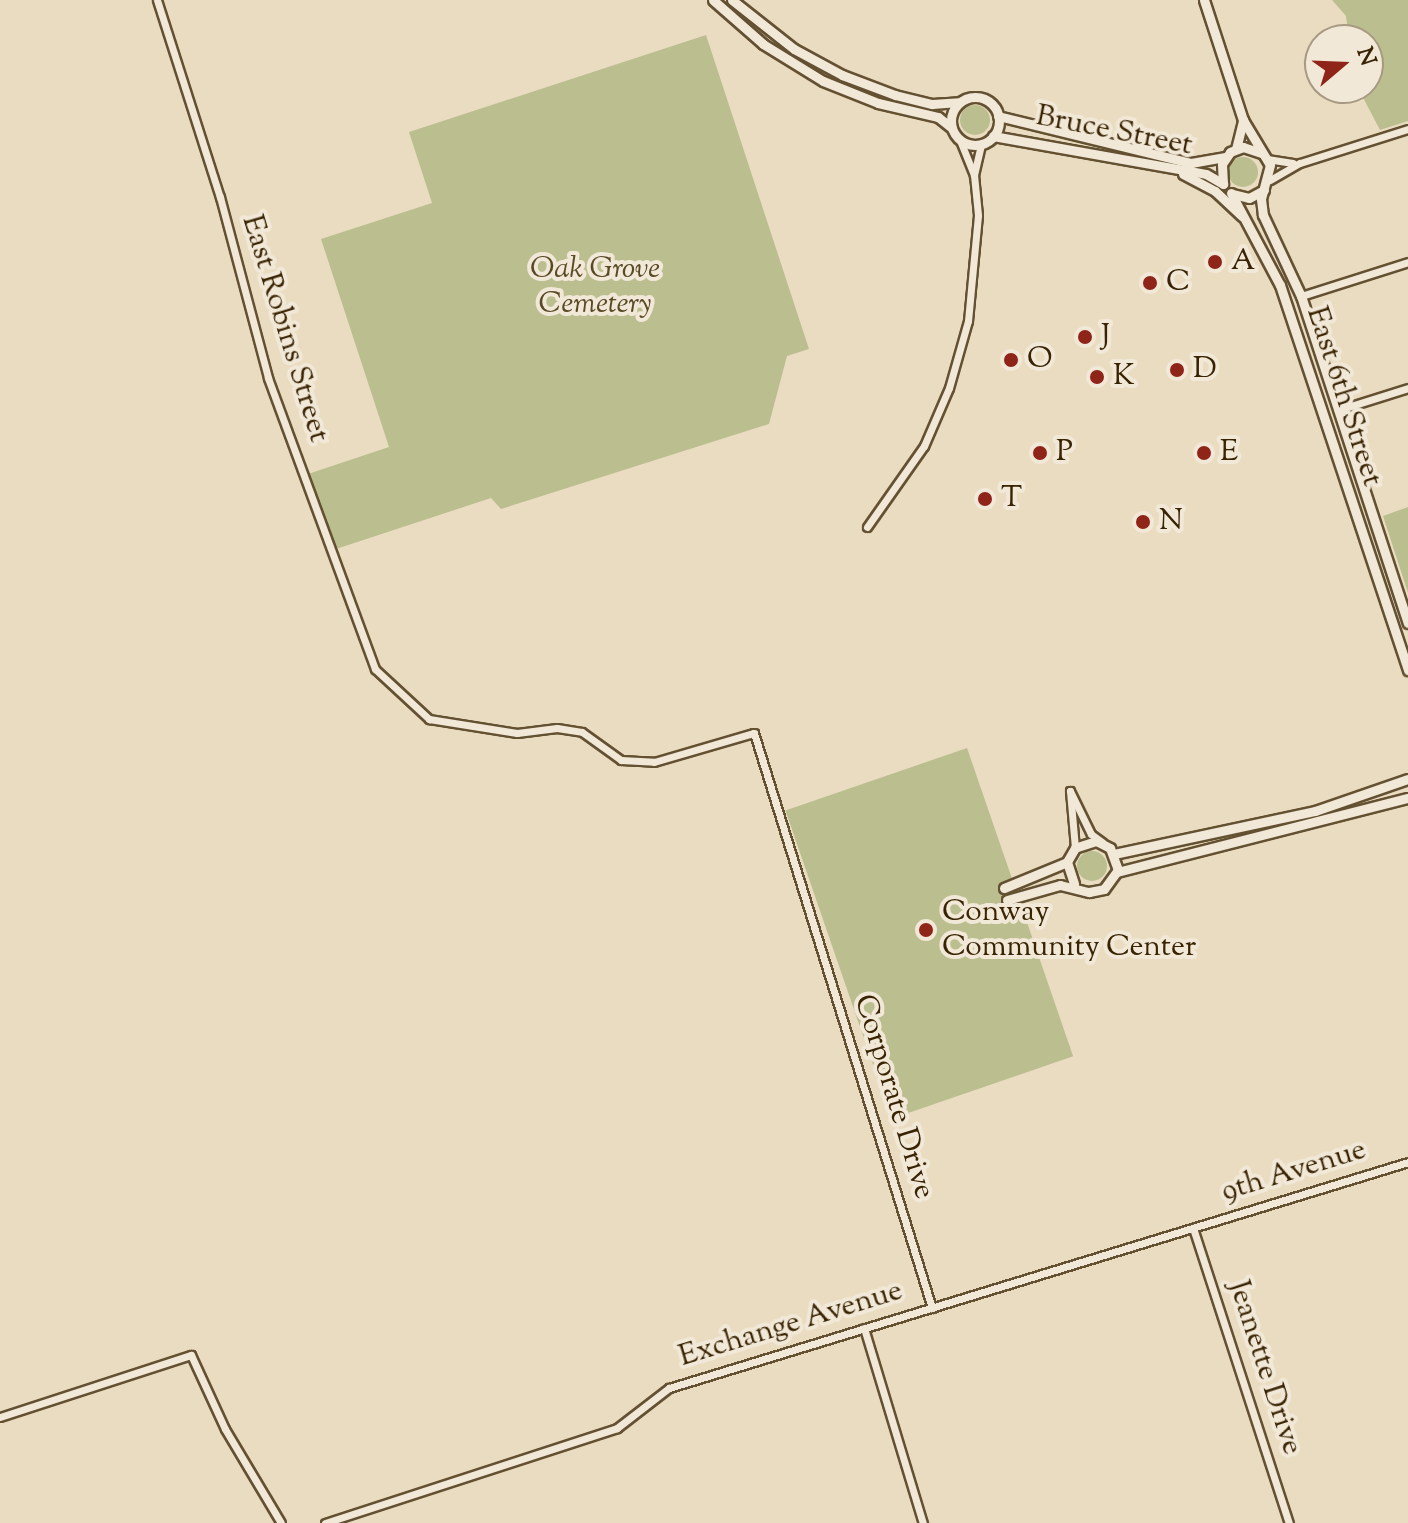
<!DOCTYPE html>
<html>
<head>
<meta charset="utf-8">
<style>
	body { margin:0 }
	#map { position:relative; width:1408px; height:1523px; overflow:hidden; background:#eadcc1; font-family:"Sorts Mill Goudy",serif }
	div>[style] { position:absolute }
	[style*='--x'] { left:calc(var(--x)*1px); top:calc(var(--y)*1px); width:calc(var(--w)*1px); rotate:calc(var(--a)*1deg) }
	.green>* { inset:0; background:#bbbf90; transform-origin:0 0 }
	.round { border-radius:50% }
	.roads { filter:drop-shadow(2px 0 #645132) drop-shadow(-2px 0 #645132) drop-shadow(0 2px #645132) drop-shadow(0 -2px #645132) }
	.street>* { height:7px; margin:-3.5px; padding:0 3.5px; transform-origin:3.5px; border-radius:3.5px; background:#f1e8d7 }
	.secondary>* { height:9px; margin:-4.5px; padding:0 4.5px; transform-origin:4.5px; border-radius:4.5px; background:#f1e8d7 }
	.secondary>.ring { margin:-4.5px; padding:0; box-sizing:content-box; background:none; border:9px solid #f1e8d7; border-radius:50% }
	.dots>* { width:22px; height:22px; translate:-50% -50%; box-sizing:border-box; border:4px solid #f1e8d7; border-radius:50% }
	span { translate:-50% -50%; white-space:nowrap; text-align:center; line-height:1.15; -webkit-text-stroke:8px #f1e8d7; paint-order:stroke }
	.street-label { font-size:30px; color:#382302 }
	.poi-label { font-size:30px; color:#382302 }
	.left { translate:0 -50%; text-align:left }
	.park-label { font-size:30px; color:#594a26; font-style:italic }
	.north { position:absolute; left:1304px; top:24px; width:80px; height:80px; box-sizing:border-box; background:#f1e8d7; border:2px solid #a79982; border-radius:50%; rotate:71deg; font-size:22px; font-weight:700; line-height:32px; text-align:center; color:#382302 }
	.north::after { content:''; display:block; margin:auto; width:28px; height:36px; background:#8f2418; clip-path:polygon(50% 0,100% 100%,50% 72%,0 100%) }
</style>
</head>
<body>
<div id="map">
	<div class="green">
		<div style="clip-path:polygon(1332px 0,1408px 0,1408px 121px,1380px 130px,1358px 88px,1368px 88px,1368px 40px,1349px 40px,1346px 16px)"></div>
		<div style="clip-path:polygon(706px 35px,809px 349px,787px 356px,769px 424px,501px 509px,491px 498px,330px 551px,305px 475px,389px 447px,321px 239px,432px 203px,409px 132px)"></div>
		<div class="round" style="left:960px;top:105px;width:30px;height:30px"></div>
		<div class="round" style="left:1228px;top:157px;width:30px;height:30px"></div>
		<div style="clip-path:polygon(1408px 507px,1408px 593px,1383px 516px)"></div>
		<div style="left:967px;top:748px;width:326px;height:192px;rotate:71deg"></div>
		<div class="round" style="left:1077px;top:851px;width:30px;height:30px"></div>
	</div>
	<div class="roads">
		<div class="street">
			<div style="--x:157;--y:0;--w:207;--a:72.3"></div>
			<div style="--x:220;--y:197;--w:187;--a:75.1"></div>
			<div style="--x:268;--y:378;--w:310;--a:69.8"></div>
			<div style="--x:375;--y:669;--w:74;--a:42.8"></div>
			<div style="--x:429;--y:719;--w:89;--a:9"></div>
			<div style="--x:517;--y:733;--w:40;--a:-7.1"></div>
			<div style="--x:557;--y:728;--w:25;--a:9"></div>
			<div style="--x:582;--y:732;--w:48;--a:35.7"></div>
			<div style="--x:621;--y:760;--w:33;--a:3"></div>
			<div style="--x:654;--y:762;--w:104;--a:-16.2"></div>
			<div style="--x:754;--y:733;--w:602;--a:72.8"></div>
			<div style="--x:1267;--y:159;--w:26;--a:9"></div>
			<div style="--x:974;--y:175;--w:32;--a:-77"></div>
			<div style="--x:1270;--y:180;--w:34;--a:-30"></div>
			<div style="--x:1300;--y:163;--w:113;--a:-17.5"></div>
			<div style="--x:1301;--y:296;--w:112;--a:-17.6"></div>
			<div style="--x:1338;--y:410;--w:73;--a:-17.4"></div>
			<div style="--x:867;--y:527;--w:99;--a:-54.9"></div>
			<div style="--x:924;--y:446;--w:63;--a:-66.7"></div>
			<div style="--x:949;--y:388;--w:70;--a:-74.2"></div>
			<div style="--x:968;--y:321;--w:106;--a:-84.6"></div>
			<div style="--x:978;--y:215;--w:40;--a:-95.7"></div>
			<div style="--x:974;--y:175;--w:38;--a:-112"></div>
			<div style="--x:1070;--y:791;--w:48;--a:64"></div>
			<div style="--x:1091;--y:834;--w:14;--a:36"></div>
			<div style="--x:1070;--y:791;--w:57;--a:85"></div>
			<div style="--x:1193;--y:1228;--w:310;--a:72"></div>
			<div style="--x:864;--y:1328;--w:204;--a:73.2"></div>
			<div style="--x:0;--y:1417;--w:201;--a:-18"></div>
			<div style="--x:191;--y:1355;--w:81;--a:65.3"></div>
			<div style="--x:225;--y:1429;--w:109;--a:59.2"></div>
			<div style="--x:325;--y:1523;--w:307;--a:-18"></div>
			<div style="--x:617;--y:1428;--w:66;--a:-37.6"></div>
			<div style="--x:669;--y:1388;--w:773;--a:-17"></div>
		</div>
		<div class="secondary">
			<div style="--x:713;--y:0;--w:67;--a:41.3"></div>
			<div style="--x:763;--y:44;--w:70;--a:31.7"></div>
			<div style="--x:823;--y:81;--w:59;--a:21.8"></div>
			<div style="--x:878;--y:103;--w:62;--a:13.1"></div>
			<div style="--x:938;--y:117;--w:16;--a:38"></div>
			<div style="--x:732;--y:0;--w:79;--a:38.3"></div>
			<div style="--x:794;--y:49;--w:55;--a:28.4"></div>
			<div style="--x:842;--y:75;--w:57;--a:20.7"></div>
			<div style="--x:895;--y:95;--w:38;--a:14"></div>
			<div style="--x:932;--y:104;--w:27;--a:-4"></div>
			<div style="--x:1204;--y:0;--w:126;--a:72"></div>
			<div style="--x:1243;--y:120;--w:52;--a:59"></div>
			<div style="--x:1270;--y:165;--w:35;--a:105"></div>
			<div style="--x:1261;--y:199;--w:16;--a:83"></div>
			<div style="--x:1263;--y:215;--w:89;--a:64.9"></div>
			<div style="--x:1301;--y:296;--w:344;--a:71.9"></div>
			<div class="ring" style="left:951px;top:97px;width:39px;height:39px"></div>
			<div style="--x:998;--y:116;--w:199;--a:13.7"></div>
			<div style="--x:1191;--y:163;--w:35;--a:-10"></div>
			<div style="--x:993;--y:136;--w:216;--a:10.1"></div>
			<div style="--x:1206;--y:174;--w:20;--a:30"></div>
			<div style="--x:1236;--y:149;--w:30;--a:-76"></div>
			<div style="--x:1183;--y:174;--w:36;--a:28"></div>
			<div style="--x:1215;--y:191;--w:37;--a:43"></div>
			<div style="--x:1223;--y:184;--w:20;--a:-93"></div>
			<div style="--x:1222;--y:164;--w:14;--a:-56"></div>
			<div style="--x:1230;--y:152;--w:14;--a:-21"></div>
			<div style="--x:1243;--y:147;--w:20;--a:18"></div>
			<div style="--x:1231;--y:193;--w:104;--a:62"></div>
			<div style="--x:1280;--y:285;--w:406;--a:71.6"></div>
			<div style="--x:1233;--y:194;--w:16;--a:14"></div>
			<div style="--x:1249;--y:198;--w:17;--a:-28"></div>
			<div style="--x:1114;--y:854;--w:206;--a:-12.1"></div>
			<div style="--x:1315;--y:811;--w:98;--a:-19"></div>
			<div style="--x:1117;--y:872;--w:300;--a:-14.3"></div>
			<div style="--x:1004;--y:888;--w:68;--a:-22.4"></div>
			<div style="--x:1007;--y:900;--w:55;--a:-15.8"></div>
			<div style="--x:1060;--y:885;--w:30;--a:14"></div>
			<div style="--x:1089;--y:892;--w:15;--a:-11"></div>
			<div style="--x:1104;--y:889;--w:24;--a:-54"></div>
			<div style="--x:1118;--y:870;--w:23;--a:-110"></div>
			<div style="--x:1110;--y:848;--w:16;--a:-153"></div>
			<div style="--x:1096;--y:841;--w:22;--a:162"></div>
			<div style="--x:1075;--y:848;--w:16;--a:120"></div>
			<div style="--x:1067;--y:862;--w:23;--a:72"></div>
		</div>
	</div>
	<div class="dots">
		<div style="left:1215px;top:262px;background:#8f2418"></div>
		<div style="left:1150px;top:283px;background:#8f2418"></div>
		<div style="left:1085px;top:337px;background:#8f2418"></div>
		<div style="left:1011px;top:360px;background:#8f2418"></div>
		<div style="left:1177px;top:370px;background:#8f2418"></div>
		<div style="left:1097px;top:377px;background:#8f2418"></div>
		<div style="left:1040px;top:453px;background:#8f2418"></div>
		<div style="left:1204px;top:453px;background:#8f2418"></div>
		<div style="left:985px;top:499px;background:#8f2418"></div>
		<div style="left:1143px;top:522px;background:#8f2418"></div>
		<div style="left:926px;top:930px;background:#8f2418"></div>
	</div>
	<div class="street-label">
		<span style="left:1114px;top:132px;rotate:11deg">Bruce Street</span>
		<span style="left:284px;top:329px;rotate:73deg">East Robins Street</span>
		<span style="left:1343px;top:397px;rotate:72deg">East 6th Street</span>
		<span style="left:893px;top:1097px;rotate:73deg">Corporate Drive</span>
		<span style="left:1294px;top:1172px;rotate:-17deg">9th Avenue</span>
		<span style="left:791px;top:1325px;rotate:-17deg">Exchange Avenue</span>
		<span style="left:1264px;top:1368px;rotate:72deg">Jeanette Drive</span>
	</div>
	<div class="poi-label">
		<span class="left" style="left:1231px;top:262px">A</span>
		<span class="left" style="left:1166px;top:283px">C</span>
		<span class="left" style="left:1101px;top:337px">J</span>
		<span class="left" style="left:1027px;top:360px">O</span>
		<span class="left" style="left:1193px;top:370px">D</span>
		<span class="left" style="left:1113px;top:377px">K</span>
		<span class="left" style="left:1056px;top:453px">P</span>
		<span class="left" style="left:1220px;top:453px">E</span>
		<span class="left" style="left:1001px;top:499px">T</span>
		<span class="left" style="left:1159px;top:522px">N</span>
		<span class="left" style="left:942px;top:930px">Conway<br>Community Center</span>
	</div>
	<div class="park-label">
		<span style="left:595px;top:287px">Oak Grove<br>Cemetery</span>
	</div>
	<div class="north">N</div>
</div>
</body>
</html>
